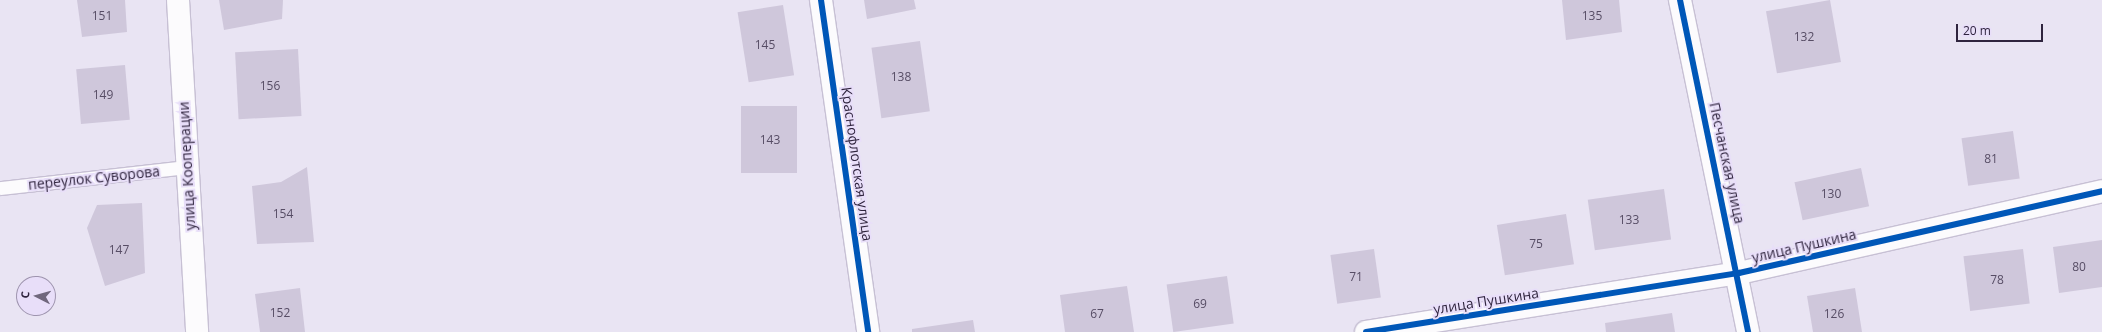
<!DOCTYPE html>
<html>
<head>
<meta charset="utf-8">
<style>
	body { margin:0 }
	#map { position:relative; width:2102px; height:332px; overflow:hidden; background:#e9e4f3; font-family:"Open Sans",sans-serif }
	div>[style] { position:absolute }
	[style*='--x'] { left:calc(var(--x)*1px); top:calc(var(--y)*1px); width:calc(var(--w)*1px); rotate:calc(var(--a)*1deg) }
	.building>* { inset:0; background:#cfc7db; transform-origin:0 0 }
	.roads { filter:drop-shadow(1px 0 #c7c0d4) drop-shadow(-1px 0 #c7c0d4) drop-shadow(0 1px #c7c0d4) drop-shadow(0 -1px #c7c0d4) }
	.lane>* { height:13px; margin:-6.5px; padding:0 6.5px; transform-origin:6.5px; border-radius:6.5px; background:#fcfbfd }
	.street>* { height:22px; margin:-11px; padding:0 11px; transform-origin:11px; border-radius:11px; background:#fcfbfd }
	.cycleway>* { height:6px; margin:-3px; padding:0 3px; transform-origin:3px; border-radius:3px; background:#0057b8 }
	span { translate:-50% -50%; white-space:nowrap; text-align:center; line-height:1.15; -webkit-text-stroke:4px #e8def9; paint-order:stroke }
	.number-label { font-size:12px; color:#574d65 }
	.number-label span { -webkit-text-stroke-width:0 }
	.street-label { font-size:14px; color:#2f243e }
	.north { position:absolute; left:16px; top:276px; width:40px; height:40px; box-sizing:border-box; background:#e8def9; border:1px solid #9e94ae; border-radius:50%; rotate:276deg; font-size:11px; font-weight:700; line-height:16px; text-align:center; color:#2f243e }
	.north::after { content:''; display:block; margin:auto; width:14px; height:18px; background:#70677d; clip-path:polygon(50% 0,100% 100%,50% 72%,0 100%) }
	.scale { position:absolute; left:1956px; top:24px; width:87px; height:18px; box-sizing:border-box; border:2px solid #2f243e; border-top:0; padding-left:5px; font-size:12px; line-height:14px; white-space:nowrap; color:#2f243e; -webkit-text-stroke:3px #e8def9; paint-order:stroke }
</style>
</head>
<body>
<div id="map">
	<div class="building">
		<div style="clip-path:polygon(77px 0,125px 0,127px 32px,82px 37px)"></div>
		<div style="clip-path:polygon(219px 0,283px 0,282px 19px,224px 30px)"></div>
		<div style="clip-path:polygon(864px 0,914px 0,916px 9px,867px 19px)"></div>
		<div style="clip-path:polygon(1562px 0,1619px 0,1622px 32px,1566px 40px)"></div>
		<div style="left:1830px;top:0;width:63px;height:65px;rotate:80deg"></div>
		<div style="left:783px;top:5px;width:71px;height:46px;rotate:81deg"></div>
		<div style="left:920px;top:41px;width:71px;height:49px;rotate:82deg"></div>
		<div style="left:298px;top:49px;width:67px;height:63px;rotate:87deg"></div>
		<div style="left:125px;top:65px;width:55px;height:49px;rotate:85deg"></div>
		<div style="left:797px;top:106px;width:67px;height:56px;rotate:90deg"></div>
		<div style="left:2013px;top:131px;width:48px;height:52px;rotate:82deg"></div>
		<div style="clip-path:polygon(307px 167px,314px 242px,257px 244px,252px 186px,281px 182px)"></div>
		<div style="left:1861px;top:168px;width:39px;height:68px;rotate:78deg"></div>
		<div style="left:1664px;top:189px;width:51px;height:77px;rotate:82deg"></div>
		<div style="clip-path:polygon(142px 203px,145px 273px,105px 286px,87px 228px,97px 205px)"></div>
		<div style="left:1566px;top:214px;width:51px;height:70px;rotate:81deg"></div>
		<div style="clip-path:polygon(2102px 240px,2102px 287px,2059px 293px,2053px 247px)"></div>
		<div style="left:1374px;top:249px;width:49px;height:44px;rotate:82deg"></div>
		<div style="left:2023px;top:249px;width:55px;height:60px;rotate:83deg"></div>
		<div style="left:1227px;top:276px;width:48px;height:61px;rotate:82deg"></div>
		<div style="clip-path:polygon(1127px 286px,1134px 332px,1065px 332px,1060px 295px)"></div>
		<div style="clip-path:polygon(300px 288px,305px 332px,260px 332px,255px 294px)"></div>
		<div style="clip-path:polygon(1855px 288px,1862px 332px,1813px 332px,1807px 296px)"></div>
		<div style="clip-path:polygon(1672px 313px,1675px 332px,1606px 332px,1605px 323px)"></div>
		<div style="clip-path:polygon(973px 320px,975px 332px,912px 332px,912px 329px)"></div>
	</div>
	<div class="roads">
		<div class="lane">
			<div style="--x:0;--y:188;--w:188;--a:-6.4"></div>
		</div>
		<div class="street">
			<div style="--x:178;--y:0;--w:333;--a:86.7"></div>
			<div style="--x:821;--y:0;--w:335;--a:81.9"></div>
			<div style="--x:1680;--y:0;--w:339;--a:78.4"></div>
			<div style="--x:1366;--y:332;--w:378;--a:-9"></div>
			<div style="--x:1739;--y:273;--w:372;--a:-12.7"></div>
		</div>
	</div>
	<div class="cycleway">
		<div style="--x:821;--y:0;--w:335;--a:81.9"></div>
		<div style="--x:1680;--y:0;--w:339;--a:78.4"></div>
		<div style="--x:1366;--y:332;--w:378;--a:-9"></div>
		<div style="--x:1739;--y:273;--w:372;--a:-12.7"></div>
	</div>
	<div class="number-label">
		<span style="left:102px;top:16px">151</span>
		<span style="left:1592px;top:16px">135</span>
		<span style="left:1804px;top:37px">132</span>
		<span style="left:765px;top:45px">145</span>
		<span style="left:901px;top:77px">138</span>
		<span style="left:270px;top:86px">156</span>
		<span style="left:103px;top:95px">149</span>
		<span style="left:770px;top:140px">143</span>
		<span style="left:1991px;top:159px">81</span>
		<span style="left:1831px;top:194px">130</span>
		<span style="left:283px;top:214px">154</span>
		<span style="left:1629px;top:220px">133</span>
		<span style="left:1536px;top:244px">75</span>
		<span style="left:119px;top:250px">147</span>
		<span style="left:2079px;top:267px">80</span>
		<span style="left:1356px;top:277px">71</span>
		<span style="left:1997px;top:280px">78</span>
		<span style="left:1200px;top:304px">69</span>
		<span style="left:280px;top:313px">152</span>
		<span style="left:1097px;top:314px">67</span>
		<span style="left:1834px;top:314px">126</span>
	</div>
	<div class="street-label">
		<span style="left:1727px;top:163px;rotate:78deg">Песчанская улица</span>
		<span style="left:857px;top:164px;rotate:82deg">Краснофлотская улица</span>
		<span style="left:187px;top:166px;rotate:-93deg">улица Кооперации</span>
		<span style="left:94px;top:178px;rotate:-6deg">переулок Суворова</span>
		<span style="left:1804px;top:246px;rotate:-13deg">улица Пушкина</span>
		<span style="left:1486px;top:301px;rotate:-9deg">улица Пушкина</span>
	</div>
	<div class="north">С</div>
	<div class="scale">20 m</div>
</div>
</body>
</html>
